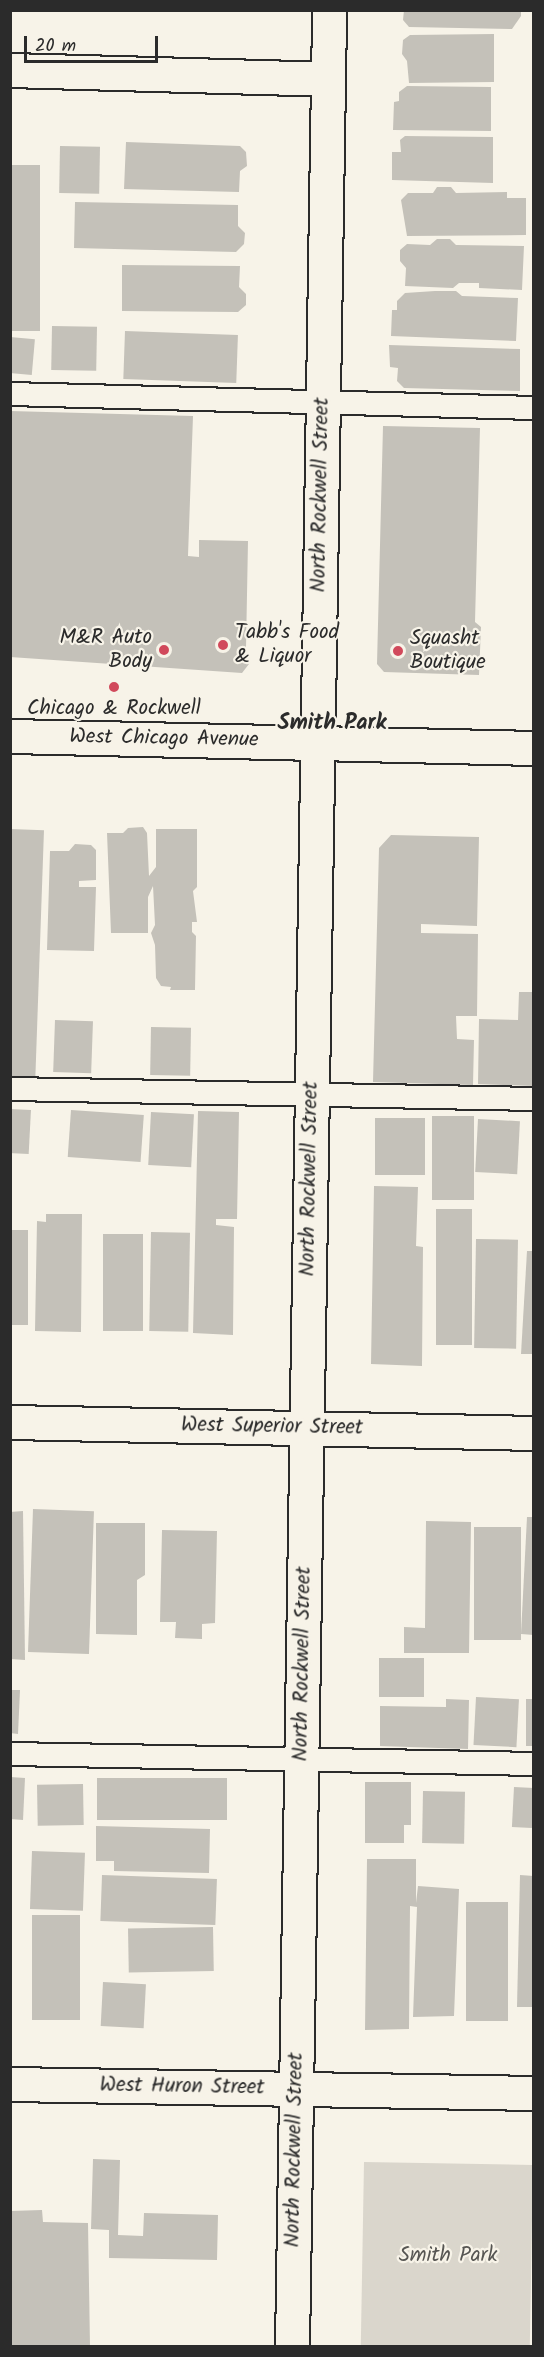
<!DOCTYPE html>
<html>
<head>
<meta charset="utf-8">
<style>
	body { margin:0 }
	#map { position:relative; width:544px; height:2357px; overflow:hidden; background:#f7f3e8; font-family:Kalam,sans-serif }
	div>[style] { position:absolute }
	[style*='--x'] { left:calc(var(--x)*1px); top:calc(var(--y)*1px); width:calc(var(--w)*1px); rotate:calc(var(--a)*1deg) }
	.green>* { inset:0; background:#dad6cc; transform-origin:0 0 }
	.building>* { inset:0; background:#c4c1b9; transform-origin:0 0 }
	.roads { filter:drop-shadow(2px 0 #2b2b2b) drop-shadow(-2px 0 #2b2b2b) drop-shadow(0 2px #2b2b2b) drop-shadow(0 -2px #2b2b2b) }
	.service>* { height:22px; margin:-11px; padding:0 11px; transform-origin:11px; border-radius:11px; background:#f7f3e8 }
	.minor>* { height:33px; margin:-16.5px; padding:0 16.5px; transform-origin:16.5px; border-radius:16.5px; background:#f7f3e8 }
	.secondary>* { height:33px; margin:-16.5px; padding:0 16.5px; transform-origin:16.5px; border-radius:16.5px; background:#f7f3e8 }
	.dots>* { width:16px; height:16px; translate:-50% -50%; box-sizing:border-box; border:3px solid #f7f3e8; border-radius:50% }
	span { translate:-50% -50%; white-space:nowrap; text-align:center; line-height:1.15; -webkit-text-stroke:4.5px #f7f3e8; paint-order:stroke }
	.street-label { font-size:21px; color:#2b2b2b }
	.poi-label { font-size:21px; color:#2b2b2b }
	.left { translate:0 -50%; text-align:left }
	.right { translate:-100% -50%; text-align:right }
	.park-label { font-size:21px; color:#575653 }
	.neighbourhood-label { font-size:22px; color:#2b2b2b; font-weight:700 }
	.frame { position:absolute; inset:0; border:12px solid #2b2b2b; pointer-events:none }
	.scale { position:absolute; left:24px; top:36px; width:134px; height:27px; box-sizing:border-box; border:3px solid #2b2b2b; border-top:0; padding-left:8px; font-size:18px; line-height:21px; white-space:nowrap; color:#2b2b2b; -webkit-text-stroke:4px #f7f3e8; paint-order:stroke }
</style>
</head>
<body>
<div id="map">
	<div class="green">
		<div style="left:364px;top:2162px;width:169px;height:184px;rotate:1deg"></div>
	</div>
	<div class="building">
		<div style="clip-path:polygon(404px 10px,521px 10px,521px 16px,512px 29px,409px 27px,403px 20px)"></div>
		<div style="clip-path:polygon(494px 34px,494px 82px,409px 83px,407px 61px,402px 54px,403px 40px,410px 35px)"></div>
		<div style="clip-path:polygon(407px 86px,491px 87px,491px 131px,393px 130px,394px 102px,399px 101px,399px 92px)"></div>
		<div style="clip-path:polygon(405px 136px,493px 137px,493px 183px,392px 180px,392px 152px,401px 152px,400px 140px)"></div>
		<div style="clip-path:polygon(126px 142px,240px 146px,246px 152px,247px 166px,240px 171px,239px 192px,124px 189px)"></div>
		<div style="left:60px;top:146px;width:40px;height:47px;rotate:1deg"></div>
		<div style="left:10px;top:165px;width:30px;height:166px"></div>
		<div style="clip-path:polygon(437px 187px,451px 187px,456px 193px,507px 192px,507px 198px,526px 198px,526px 235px,407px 236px,401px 200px,408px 193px,433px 193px)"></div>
		<div style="clip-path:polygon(75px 202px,238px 205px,238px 226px,245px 233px,244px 244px,236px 252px,74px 248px)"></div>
		<div style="clip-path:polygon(437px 239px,450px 239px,456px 245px,524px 246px,522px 290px,479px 288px,479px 283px,459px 283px,453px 288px,405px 286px,406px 268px,400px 261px,400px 250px,407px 244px,430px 245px)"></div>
		<div style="clip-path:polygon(122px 265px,240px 266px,239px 287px,246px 294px,246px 305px,238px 312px,122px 311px)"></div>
		<div style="clip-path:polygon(435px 291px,456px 291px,462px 296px,518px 298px,516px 341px,391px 336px,392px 310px,397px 310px,397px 301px,405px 293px)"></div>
		<div style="left:52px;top:326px;width:45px;height:44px;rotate:1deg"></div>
		<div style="left:125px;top:331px;width:113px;height:48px;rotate:2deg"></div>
		<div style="left:10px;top:337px;width:25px;height:36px;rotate:5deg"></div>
		<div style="clip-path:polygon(389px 345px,520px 349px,520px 391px,404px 388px,397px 381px,398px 368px,390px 367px)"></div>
		<div style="clip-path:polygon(10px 411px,193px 416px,188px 556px,199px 557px,199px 540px,248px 541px,246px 648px,249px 664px,242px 673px,10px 657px)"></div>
		<div style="clip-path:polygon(383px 426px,480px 428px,475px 622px,481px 627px,479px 675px,384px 672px,377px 664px)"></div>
		<div style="clip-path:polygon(143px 827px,147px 833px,149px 876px,156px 867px,156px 829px,197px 829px,197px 887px,193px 891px,197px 922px,192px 922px,192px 932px,196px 936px,195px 990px,170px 990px,171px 987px,161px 986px,156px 978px,155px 945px,151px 933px,155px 925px,153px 886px,148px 897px,148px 933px,111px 933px,107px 833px,123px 833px,128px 828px)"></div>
		<div style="left:10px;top:829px;width:34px;height:247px;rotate:2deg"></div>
		<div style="clip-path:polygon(391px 835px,479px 837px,477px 926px,421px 924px,421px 933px,478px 934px,477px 1016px,456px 1016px,457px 1039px,474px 1040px,473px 1085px,373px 1082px,379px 848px)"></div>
		<div style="clip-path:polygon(75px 844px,91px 845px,96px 850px,96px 880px,79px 881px,79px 887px,96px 887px,94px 951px,47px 950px,50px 851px,69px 851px)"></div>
		<div style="clip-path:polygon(519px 992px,534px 992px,534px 1086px,478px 1084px,479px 1019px,518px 1020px)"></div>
		<div style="left:55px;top:1020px;width:38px;height:52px;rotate:2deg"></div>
		<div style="left:151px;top:1027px;width:40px;height:48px;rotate:1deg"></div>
		<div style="left:10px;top:1109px;width:21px;height:44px;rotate:3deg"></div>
		<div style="left:71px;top:1110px;width:73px;height:47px;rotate:4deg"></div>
		<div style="clip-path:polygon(198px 1111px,239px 1112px,237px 1219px,216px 1219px,216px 1225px,234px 1227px,233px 1335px,193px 1333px)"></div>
		<div style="left:151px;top:1112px;width:43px;height:53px;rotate:3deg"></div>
		<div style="left:432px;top:1116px;width:42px;height:84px"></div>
		<div style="left:375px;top:1118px;width:50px;height:57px"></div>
		<div style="left:478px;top:1119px;width:42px;height:53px;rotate:3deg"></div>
		<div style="clip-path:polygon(374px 1186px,418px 1187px,416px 1246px,423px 1247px,422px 1366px,371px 1364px)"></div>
		<div style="left:436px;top:1209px;width:36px;height:136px"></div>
		<div style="clip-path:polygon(46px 1214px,82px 1214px,81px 1332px,35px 1331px,37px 1221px,46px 1222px)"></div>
		<div style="left:10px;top:1230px;width:18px;height:95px"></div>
		<div style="left:151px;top:1232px;width:39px;height:99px;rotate:1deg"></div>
		<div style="left:103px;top:1234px;width:40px;height:97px"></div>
		<div style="left:476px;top:1239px;width:42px;height:109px;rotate:1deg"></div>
		<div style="clip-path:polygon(527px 1251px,534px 1251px,534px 1354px,521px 1354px)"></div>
		<div style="left:33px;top:1509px;width:61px;height:143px;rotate:2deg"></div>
		<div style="clip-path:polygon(23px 1511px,25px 1660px,10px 1659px,10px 1512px)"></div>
		<div style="clip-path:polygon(527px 1517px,534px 1517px,534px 1635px,521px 1634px)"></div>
		<div style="clip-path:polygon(426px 1521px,471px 1522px,469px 1653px,404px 1653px,404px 1627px,425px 1628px)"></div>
		<div style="clip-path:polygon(96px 1523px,145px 1523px,145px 1575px,137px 1580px,137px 1635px,96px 1634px)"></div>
		<div style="left:474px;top:1527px;width:47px;height:113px"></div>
		<div style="clip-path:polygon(162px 1530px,217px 1531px,215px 1623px,202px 1624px,202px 1639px,175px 1638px,176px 1622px,160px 1622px)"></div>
		<div style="left:379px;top:1658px;width:45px;height:39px"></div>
		<div style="clip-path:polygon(10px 1690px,20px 1690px,18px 1734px,10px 1733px)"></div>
		<div style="left:476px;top:1697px;width:43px;height:48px;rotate:3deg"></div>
		<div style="clip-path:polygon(446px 1699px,469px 1700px,468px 1749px,380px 1746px,380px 1706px,446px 1707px)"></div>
		<div style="left:526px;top:1699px;width:8px;height:47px"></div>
		<div style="clip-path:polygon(10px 1777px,25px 1778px,23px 1820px,10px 1819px)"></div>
		<div style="left:97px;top:1778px;width:130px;height:42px"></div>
		<div style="clip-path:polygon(365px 1782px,411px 1782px,411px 1825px,404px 1825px,404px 1843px,365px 1843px)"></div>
		<div style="left:83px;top:1784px;width:41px;height:46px;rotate:89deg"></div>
		<div style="left:514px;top:1787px;width:20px;height:40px;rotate:3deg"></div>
		<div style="left:423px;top:1791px;width:42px;height:52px;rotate:1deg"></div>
		<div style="clip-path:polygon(96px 1826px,210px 1829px,209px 1873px,114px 1871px,114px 1861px,96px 1861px)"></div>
		<div style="left:32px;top:1851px;width:53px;height:58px;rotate:2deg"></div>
		<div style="clip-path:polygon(367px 1859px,416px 1859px,416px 1903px,418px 1886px,459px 1889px,454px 2016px,413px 2017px,417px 1907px,410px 1906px,409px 2029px,365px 2030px)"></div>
		<div style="left:102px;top:1875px;width:115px;height:46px;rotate:2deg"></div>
		<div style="clip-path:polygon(520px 1875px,534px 1876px,534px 2007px,517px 2007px)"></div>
		<div style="left:466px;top:1902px;width:42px;height:119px"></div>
		<div style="left:32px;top:1915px;width:48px;height:105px"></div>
		<div style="left:213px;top:1927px;width:44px;height:85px;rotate:89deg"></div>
		<div style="left:103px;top:1982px;width:43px;height:44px;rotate:3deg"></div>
		<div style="clip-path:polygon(93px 2159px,120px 2160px,118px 2235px,143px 2236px,144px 2213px,218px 2215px,217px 2260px,109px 2258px,109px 2230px,91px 2229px)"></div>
		<div style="clip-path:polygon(42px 2210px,43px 2222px,88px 2223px,90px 2346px,10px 2346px,10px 2211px)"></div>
	</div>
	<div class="roads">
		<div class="service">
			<div style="--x:10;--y:394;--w:524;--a:1.53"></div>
			<div style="--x:10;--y:1089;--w:524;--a:1.09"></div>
			<div style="--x:10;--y:1754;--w:524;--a:1.09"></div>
		</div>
		<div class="minor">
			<div style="--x:10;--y:70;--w:318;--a:1.6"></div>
			<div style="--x:10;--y:1422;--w:524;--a:1.2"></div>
			<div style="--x:10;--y:2084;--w:524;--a:0.98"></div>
			<div style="--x:292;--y:2346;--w:2336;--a:-89.09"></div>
		</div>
		<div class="secondary">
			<div style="--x:10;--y:736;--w:524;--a:1.31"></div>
		</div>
	</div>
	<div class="dots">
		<div style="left:223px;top:645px;background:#d1495b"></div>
		<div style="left:164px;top:650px;background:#d1495b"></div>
		<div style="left:398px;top:651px;background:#d1495b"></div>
		<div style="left:114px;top:687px;background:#d1495b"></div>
	</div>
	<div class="street-label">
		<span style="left:321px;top:495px;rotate:-89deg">North Rockwell Street</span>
		<span style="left:164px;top:739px;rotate:1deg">West Chicago Avenue</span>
		<span style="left:310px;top:1179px;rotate:-89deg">North Rockwell Street</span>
		<span style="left:272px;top:1427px;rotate:1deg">West Superior Street</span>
		<span style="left:303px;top:1664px;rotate:-89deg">North Rockwell Street</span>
		<span style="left:182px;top:2087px;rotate:1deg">West Huron Street</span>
		<span style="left:295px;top:2150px;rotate:-89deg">North Rockwell Street</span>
	</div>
	<div class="poi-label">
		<span class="left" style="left:235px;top:645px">Tabb's Food<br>&amp; Liquor</span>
		<span class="right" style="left:152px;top:650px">M&amp;R Auto<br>Body</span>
		<span class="left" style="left:410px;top:651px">Squasht<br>Boutique</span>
		<span style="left:114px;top:709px">Chicago &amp; Rockwell</span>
	</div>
	<div class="park-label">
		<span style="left:448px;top:2256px">Smith Park</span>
	</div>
	<div class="neighbourhood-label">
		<span style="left:332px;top:724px">Smith Park</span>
	</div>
	<div class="frame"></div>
	<div class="scale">20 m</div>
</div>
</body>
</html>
